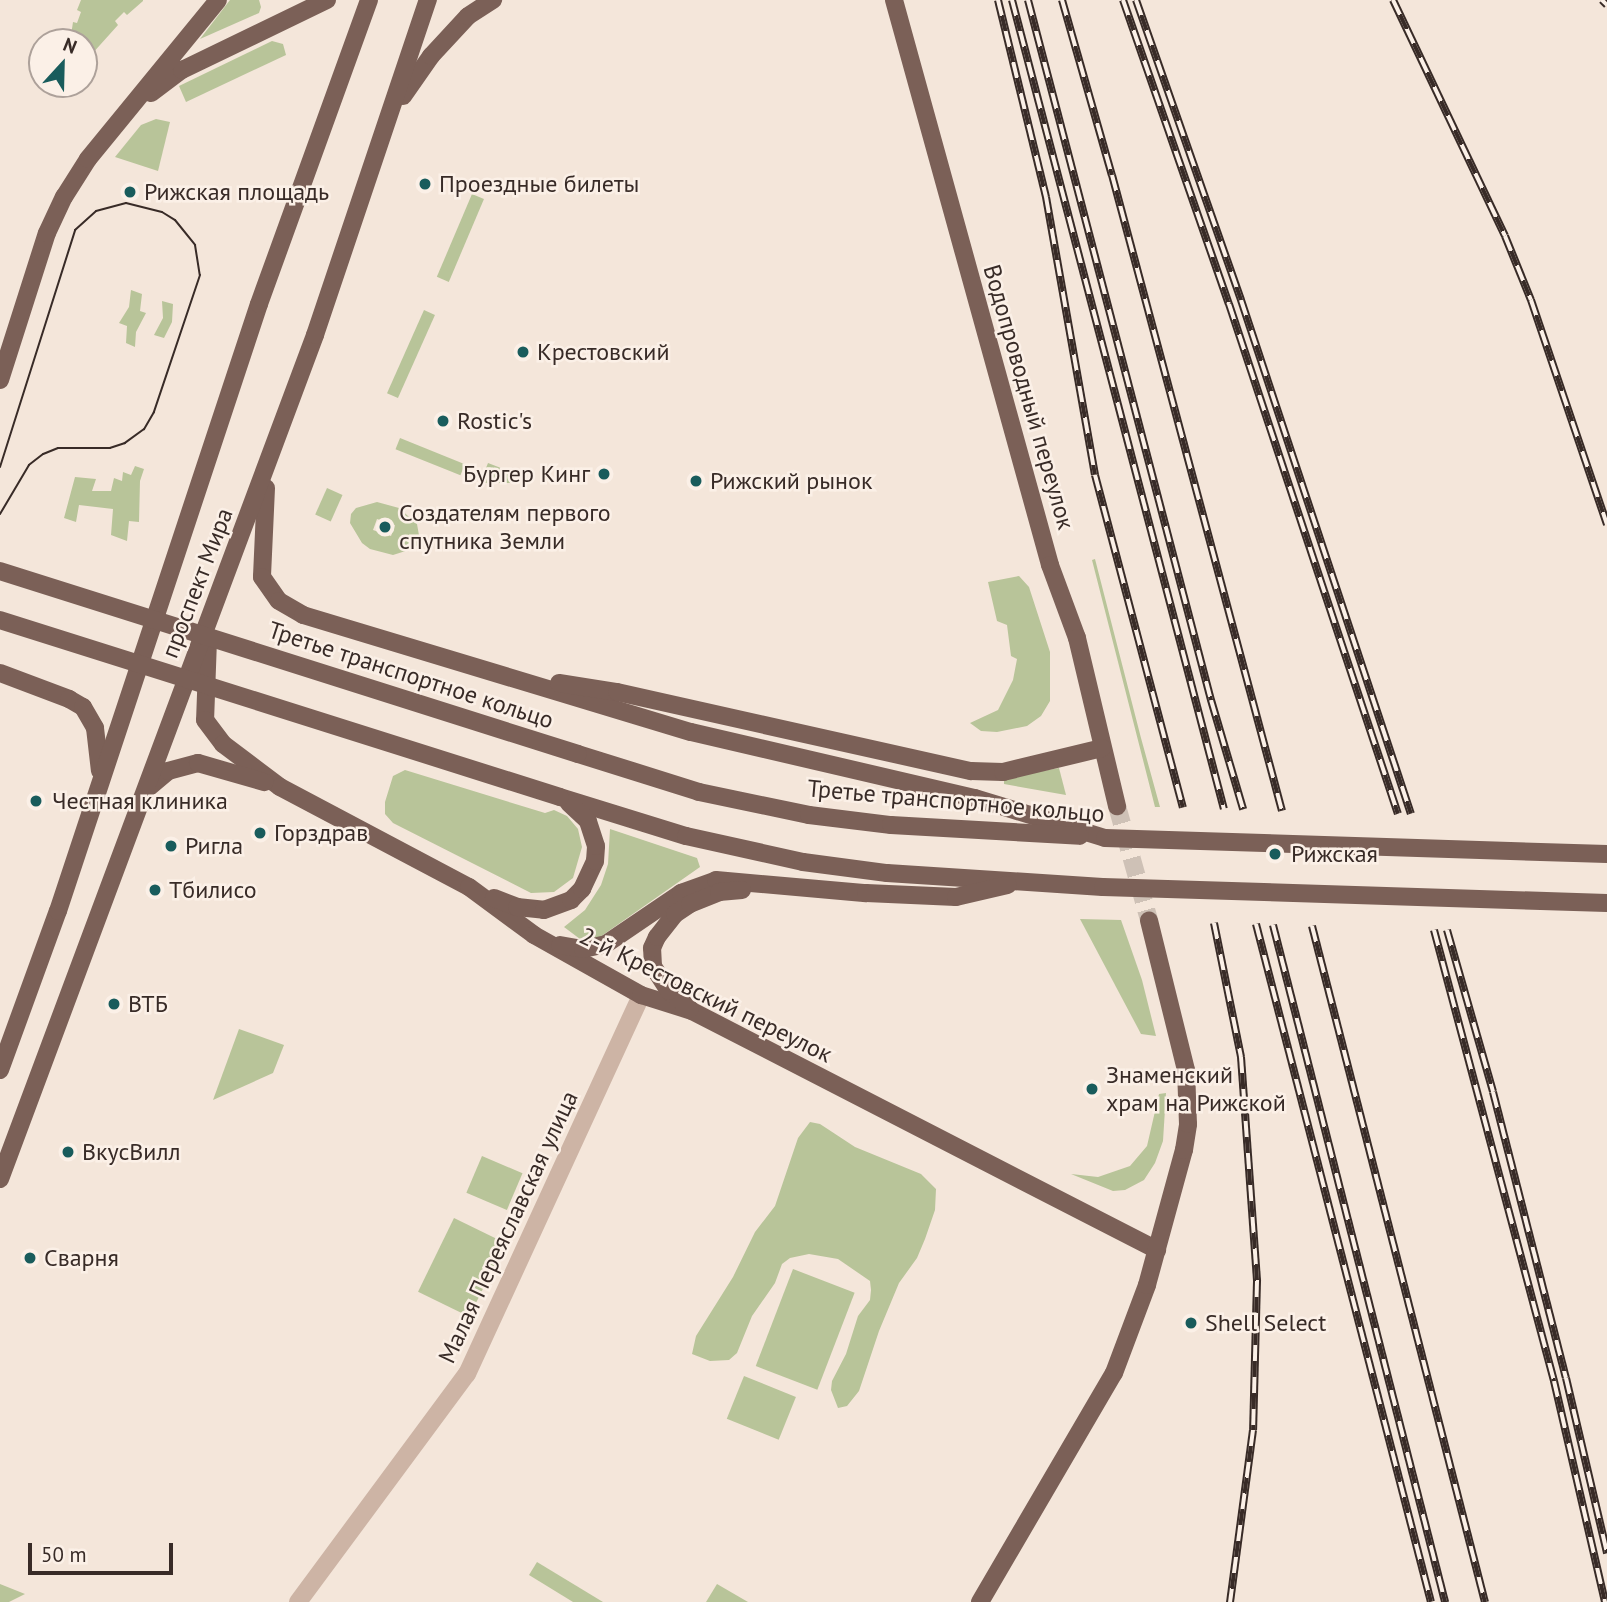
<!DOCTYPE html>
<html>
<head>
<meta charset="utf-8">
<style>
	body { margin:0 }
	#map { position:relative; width:1607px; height:1602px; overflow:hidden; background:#f4e6da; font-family:"PT Sans",sans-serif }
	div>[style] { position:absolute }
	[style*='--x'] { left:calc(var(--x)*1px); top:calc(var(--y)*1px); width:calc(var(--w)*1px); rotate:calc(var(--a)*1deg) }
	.green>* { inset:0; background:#b8c499; transform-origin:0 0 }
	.major-tunnel>* { height:18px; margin-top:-9px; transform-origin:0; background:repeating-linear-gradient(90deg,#cec1b6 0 18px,transparent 0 27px) }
	.minor>* { height:18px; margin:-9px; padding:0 9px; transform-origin:9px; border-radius:9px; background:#cdb4a5 }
	.major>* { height:18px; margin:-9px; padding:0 9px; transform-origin:9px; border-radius:9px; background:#7b6057 }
	.tram>* { height:2px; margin:-1px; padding:0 1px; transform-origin:1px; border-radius:1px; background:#382b27 }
	.rail>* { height:8px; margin-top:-4px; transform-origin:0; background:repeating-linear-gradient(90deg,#fbf0e7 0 16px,#382b27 0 32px); box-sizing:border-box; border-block:2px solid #382b27 }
	.major-bridge>* { height:18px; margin:-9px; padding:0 9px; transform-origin:9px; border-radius:9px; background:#7b6057 }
	.dots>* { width:19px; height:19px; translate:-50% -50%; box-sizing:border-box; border:4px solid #fbf0e7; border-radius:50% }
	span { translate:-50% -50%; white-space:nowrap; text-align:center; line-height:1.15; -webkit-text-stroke:5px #fbf0e7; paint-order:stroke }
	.poi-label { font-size:24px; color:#382b27 }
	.left { translate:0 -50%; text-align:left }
	.right { translate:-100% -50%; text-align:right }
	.street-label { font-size:24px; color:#382b27 }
	.north { position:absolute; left:28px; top:28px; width:70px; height:70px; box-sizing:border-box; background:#fbf0e7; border:2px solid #ada19a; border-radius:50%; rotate:22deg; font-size:19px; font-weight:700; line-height:28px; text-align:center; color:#382b27 }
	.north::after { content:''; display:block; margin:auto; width:24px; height:32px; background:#195c5c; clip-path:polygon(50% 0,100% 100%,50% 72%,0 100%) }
	.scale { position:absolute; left:28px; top:1543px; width:145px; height:32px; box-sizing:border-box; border:4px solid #382b27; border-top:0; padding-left:9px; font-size:21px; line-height:24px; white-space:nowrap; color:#382b27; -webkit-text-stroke:5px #fbf0e7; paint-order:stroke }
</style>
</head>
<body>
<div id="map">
	<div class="green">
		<div style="clip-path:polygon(81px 0,143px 0,143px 1px,127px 15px,124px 12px,115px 21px,118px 25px,91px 55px,88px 53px,84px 57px,84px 42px,70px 42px,73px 22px,77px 23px,81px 12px,77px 10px)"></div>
		<div style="clip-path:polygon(230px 0,259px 0,261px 7px,259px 13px,200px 39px)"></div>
		<div style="clip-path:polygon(272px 41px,283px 44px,286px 55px,186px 102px,179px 86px)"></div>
		<div style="clip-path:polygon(156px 119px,170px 122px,158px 171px,115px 157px,141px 125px)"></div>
		<div style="left:472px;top:194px;width:13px;height:90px;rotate:23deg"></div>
		<div style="clip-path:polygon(131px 290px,142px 294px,140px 311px,146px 313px,136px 332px,135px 347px,126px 343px,127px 326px,119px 323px,129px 307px)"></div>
		<div style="clip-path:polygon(162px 301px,173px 304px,172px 322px,164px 338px,154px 335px,163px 318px)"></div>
		<div style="left:424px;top:310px;width:12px;height:91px;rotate:24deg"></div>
		<div style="left:400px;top:438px;width:70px;height:12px;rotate:22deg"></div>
		<div style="clip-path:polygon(488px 463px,527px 478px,525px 483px,480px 483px)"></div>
		<div style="clip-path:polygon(135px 466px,144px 469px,140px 481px,139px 522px,129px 521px,127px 541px,111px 535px,113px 509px,79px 505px,76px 522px,64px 518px,75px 477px,96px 479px,92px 491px,111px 491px,114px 478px,122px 481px,123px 472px,131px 475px)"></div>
		<div style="left:327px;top:488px;width:17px;height:29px;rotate:24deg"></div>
		<div style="clip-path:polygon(evenodd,377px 502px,399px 508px,417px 524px,420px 541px,415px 548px,393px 555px,370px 549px,362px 543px,350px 523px,351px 514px,356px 508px,377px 502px,377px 519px,395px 525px,391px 536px,373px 530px,377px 519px)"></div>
		<div style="clip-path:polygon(1095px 559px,1141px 738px,1160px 807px,1155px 807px,1092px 560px)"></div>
		<div style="clip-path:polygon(1019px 576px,1029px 587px,1050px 652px,1050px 701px,1041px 716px,1027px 726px,997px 732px,981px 731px,970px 723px,998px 710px,1013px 680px,1017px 659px,1011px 656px,1007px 625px,997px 621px,988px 582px)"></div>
		<div style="clip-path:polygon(1059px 768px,1066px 795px,1004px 784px,1004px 778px)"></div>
		<div style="clip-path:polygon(405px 770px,545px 813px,554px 810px,567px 816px,578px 829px,582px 847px,573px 878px,554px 892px,531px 893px,393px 823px,385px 814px,385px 802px,393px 776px)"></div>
		<div style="clip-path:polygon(610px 829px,697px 858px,700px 867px,600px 937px,580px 939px,564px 927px,585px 910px,601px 885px,608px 864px)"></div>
		<div style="clip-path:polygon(1080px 919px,1121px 920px,1142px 980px,1156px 1036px,1141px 1034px)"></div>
		<div style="clip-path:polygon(239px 1029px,284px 1045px,273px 1073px,213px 1100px)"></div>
		<div style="clip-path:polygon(1166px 1093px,1163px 1141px,1155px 1163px,1144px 1180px,1125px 1190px,1113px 1191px,1071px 1174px,1098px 1177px,1130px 1166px,1147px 1146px,1159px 1094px)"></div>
		<div style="clip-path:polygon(810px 1122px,820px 1124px,855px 1147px,921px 1174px,936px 1189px,935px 1210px,925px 1239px,917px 1258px,899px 1283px,879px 1331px,859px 1391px,847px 1406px,838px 1408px,831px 1390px,832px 1381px,846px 1354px,858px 1316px,870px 1300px,871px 1290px,870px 1281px,838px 1259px,809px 1254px,790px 1258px,782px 1264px,775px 1283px,752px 1316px,737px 1353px,729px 1360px,710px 1361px,692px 1354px,696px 1336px,733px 1277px,755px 1232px,775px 1206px,798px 1138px)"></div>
		<div style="left:482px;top:1156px;width:44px;height:40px;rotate:23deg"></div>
		<div style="left:454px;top:1218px;width:57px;height:82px;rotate:26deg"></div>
		<div style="left:793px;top:1269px;width:66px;height:104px;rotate:21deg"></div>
		<div style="left:744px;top:1376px;width:56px;height:46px;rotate:22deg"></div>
		<div style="clip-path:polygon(537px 1562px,603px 1602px,573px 1602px,529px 1575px)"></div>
		<div style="clip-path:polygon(0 1584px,25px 1594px,9px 1602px,0 1602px)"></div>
		<div style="clip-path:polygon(717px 1584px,748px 1602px,706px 1602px)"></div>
	</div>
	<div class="major-tunnel">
		<div style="--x:1117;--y:806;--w:118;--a:74.3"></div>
	</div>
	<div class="minor">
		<div style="--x:298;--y:1602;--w:284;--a:-53.5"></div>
		<div style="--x:467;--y:1374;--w:417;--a:-65.3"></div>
	</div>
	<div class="major">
		<div style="--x:894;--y:0;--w:586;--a:74.56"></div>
		<div style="--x:1050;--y:565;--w:78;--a:69.7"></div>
		<div style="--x:1077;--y:638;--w:173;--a:76.6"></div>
		<div style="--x:151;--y:93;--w:39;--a:-37"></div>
		<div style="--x:182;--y:70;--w:161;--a:-25.8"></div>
		<div style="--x:403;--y:96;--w:49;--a:-55"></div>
		<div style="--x:431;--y:56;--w:54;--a:-47.2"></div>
		<div style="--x:468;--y:16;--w:30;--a:-33"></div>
		<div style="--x:0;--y:380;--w:154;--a:-72.3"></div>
		<div style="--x:47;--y:233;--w:40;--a:-65"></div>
		<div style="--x:64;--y:197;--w:45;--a:-57.7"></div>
		<div style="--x:88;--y:159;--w:205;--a:-50.7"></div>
		<div style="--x:266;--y:488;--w:89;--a:92.6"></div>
		<div style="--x:262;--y:577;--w:29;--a:55"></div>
		<div style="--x:279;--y:601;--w:28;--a:30"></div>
		<div style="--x:303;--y:615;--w:405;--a:16.8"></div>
		<div style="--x:691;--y:732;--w:292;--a:13.1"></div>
		<div style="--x:975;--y:798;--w:136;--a:17.1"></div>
		<div style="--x:208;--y:640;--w:80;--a:92.1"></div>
		<div style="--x:205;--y:720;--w:30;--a:53"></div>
		<div style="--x:223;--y:744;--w:71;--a:37"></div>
		<div style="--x:280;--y:787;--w:214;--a:27.9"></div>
		<div style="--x:469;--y:887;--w:81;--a:36.4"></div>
		<div style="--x:534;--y:935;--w:123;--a:29.3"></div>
		<div style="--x:641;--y:995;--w:53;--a:17.4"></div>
		<div style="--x:692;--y:1011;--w:523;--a:27.2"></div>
		<div style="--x:0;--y:673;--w:74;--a:20.6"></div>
		<div style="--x:69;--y:699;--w:16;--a:30"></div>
		<div style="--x:83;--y:707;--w:24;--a:60"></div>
		<div style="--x:95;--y:728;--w:43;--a:83.4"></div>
		<div style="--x:559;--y:683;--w:59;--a:8.8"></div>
		<div style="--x:617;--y:692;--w:363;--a:12.6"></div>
		<div style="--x:971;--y:771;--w:32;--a:2"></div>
		<div style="--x:1003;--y:772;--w:102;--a:-13.6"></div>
		<div style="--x:578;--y:754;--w:127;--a:17.4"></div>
		<div style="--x:699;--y:792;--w:112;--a:11.8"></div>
		<div style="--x:809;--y:815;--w:83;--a:7"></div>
		<div style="--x:891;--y:825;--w:189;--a:3.3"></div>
		<div style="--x:148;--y:788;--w:26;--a:-40"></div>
		<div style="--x:168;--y:771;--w:31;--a:-15"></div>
		<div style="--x:198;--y:763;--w:69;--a:16.1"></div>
		<div style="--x:560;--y:797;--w:132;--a:17.2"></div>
		<div style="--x:686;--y:836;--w:120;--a:12.5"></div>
		<div style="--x:803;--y:862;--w:85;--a:7.5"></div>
		<div style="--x:887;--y:873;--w:216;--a:3.7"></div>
		<div style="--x:494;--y:898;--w:25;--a:21"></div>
		<div style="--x:517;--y:907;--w:27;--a:6"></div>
		<div style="--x:544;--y:910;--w:29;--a:-20"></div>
		<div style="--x:571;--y:900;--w:16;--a:-45"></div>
		<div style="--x:582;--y:889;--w:31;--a:-65"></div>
		<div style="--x:595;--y:861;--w:15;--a:-86"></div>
		<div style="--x:596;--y:846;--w:26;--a:-108"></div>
		<div style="--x:588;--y:821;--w:26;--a:-137"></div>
		<div style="--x:560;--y:945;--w:23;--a:10"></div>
		<div style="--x:583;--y:949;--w:24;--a:-12"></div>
		<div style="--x:606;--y:944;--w:91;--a:-34.2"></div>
		<div style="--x:681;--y:893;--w:37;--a:-20"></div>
		<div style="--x:716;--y:880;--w:151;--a:5"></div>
		<div style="--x:866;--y:893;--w:90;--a:2.5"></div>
		<div style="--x:956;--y:897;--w:53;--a:-13"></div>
		<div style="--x:690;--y:1009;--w:28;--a:-139"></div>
		<div style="--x:669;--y:991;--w:30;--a:-123"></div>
		<div style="--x:653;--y:966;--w:18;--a:-93"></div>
		<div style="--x:652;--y:948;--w:12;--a:-66"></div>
		<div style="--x:657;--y:937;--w:29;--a:-52"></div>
		<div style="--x:675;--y:914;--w:18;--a:-34"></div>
		<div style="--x:690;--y:904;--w:31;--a:-22"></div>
		<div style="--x:719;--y:892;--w:23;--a:-5"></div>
		<div style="--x:0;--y:1070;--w:169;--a:-70"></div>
		<div style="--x:58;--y:911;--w:639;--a:-71.68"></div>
		<div style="--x:259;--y:304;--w:323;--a:-70.1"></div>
		<div style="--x:0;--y:1179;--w:901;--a:-69.53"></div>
		<div style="--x:315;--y:335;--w:354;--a:-71.4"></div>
		<div style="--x:980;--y:1602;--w:265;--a:-59.7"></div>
		<div style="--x:1114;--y:1373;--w:94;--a:-69.4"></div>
		<div style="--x:1147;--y:1285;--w:140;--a:-74.7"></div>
		<div style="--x:1184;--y:1150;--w:26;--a:-81"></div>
		<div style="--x:1188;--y:1124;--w:54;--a:-92.1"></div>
		<div style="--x:1186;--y:1070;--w:154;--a:-103.9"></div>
	</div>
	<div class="tram">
		<div style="--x:0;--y:467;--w:249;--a:-72.4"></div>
		<div style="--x:75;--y:230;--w:28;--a:-42"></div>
		<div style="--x:96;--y:211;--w:31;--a:-15"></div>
		<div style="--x:126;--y:203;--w:37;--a:14"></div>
		<div style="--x:162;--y:212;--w:15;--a:32"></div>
		<div style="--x:175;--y:220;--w:32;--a:51"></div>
		<div style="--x:195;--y:245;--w:30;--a:81"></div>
		<div style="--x:200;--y:275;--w:145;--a:108.6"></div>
		<div style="--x:154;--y:412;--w:20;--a:120"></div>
		<div style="--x:144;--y:429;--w:24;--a:144"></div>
		<div style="--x:125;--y:443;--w:16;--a:162"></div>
		<div style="--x:110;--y:448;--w:52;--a:180"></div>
		<div style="--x:58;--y:448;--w:16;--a:158"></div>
		<div style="--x:43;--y:454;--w:18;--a:142"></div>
		<div style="--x:29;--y:465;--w:57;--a:120.6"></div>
	</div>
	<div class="rail">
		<div style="--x:998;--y:0;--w:203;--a:76.3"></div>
		<div style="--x:1046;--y:197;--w:282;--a:80"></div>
		<div style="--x:1095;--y:475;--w:344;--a:75.2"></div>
		<div style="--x:1012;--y:0;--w:836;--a:75.32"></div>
		<div style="--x:1028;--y:0;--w:724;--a:75.35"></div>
		<div style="--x:1211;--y:700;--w:114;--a:73.6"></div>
		<div style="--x:1062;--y:0;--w:182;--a:74.1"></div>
		<div style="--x:1112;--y:175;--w:658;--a:75.03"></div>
		<div style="--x:1123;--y:0;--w:322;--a:70.8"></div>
		<div style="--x:1229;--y:304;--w:537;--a:71.67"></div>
		<div style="--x:1136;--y:0;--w:318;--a:70.7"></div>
		<div style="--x:1241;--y:300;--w:541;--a:71.7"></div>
		<div style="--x:1393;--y:0;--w:261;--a:64.6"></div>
		<div style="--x:1505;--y:236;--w:69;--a:67.9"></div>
		<div style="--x:1531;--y:300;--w:237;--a:71.3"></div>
		<div style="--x:1602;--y:0;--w:7;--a:45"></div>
		<div style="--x:1214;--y:923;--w:137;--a:78.6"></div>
		<div style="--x:1241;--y:1057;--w:225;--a:85.9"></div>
		<div style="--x:1257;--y:1281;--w:149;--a:91.5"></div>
		<div style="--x:1253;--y:1430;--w:174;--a:97.6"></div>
		<div style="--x:1256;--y:924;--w:700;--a:75.53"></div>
		<div style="--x:1273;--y:925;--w:699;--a:75.74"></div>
		<div style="--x:1312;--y:926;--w:698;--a:75.65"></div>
		<div style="--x:1434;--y:930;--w:467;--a:75.1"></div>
		<div style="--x:1554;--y:1381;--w:227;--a:77"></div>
		<div style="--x:1447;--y:930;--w:168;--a:74.1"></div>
		<div style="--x:1493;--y:1092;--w:295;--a:75.7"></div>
		<div style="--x:1566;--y:1378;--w:180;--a:76.8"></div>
	</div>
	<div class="major-bridge">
		<div style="--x:0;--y:571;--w:606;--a:17.57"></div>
		<div style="--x:0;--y:620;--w:587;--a:17.54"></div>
		<div style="--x:1105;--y:838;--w:502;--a:1.83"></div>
		<div style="--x:1103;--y:887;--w:504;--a:1.82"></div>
	</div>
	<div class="dots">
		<div style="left:425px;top:184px;background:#195c5c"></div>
		<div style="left:130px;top:192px;background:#195c5c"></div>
		<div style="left:523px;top:352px;background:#195c5c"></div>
		<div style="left:443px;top:421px;background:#195c5c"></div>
		<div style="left:604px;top:474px;background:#195c5c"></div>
		<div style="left:696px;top:481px;background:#195c5c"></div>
		<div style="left:385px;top:527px;background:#195c5c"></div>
		<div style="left:36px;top:801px;background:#195c5c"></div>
		<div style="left:260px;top:833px;background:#195c5c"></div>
		<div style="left:171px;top:846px;background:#195c5c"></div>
		<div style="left:1275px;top:854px;background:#195c5c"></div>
		<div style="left:155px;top:890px;background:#195c5c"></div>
		<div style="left:114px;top:1004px;background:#195c5c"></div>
		<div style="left:1092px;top:1089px;background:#195c5c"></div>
		<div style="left:68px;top:1152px;background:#195c5c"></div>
		<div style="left:30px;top:1258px;background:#195c5c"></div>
		<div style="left:1191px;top:1323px;background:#195c5c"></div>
	</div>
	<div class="poi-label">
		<span class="left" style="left:439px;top:184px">Проездные билеты</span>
		<span class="left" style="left:144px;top:192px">Рижская площадь</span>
		<span class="left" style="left:537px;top:352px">Крестовский</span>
		<span class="left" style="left:457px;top:421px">Rostic's</span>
		<span class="right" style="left:590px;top:474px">Бургер Кинг</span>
		<span class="left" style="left:710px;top:481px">Рижский рынок</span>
		<span class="left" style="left:399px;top:527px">Создателям первого<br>спутника Земли</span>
		<span class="left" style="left:52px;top:801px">Честная клиника</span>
		<span class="left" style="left:274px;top:833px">Горздрав</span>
		<span class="left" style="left:185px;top:846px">Ригла</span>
		<span class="left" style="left:1291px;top:854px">Рижская</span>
		<span class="left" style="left:169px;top:890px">Тбилисо</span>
		<span class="left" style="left:128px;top:1004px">ВТБ</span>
		<span class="left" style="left:1106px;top:1089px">Знаменский<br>храм на Рижской</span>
		<span class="left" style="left:82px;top:1152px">ВкусВилл</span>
		<span class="left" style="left:44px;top:1258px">Сварня</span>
		<span class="left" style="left:1205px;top:1323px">Shell Select</span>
	</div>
	<div class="street-label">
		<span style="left:1029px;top:397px;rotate:74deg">Водопроводный переулок</span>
		<span style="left:197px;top:583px;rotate:-69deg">проспект Мира</span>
		<span style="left:411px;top:675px;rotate:18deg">Третье транспортное кольцо</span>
		<span style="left:956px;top:801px;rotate:5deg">Третье транспортное кольцо</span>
		<span style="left:706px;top:995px;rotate:26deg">2-й Крестовский переулок</span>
		<span style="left:508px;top:1227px;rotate:-65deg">Малая Переяславская улица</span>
	</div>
	<div class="north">N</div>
	<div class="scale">50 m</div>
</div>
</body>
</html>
